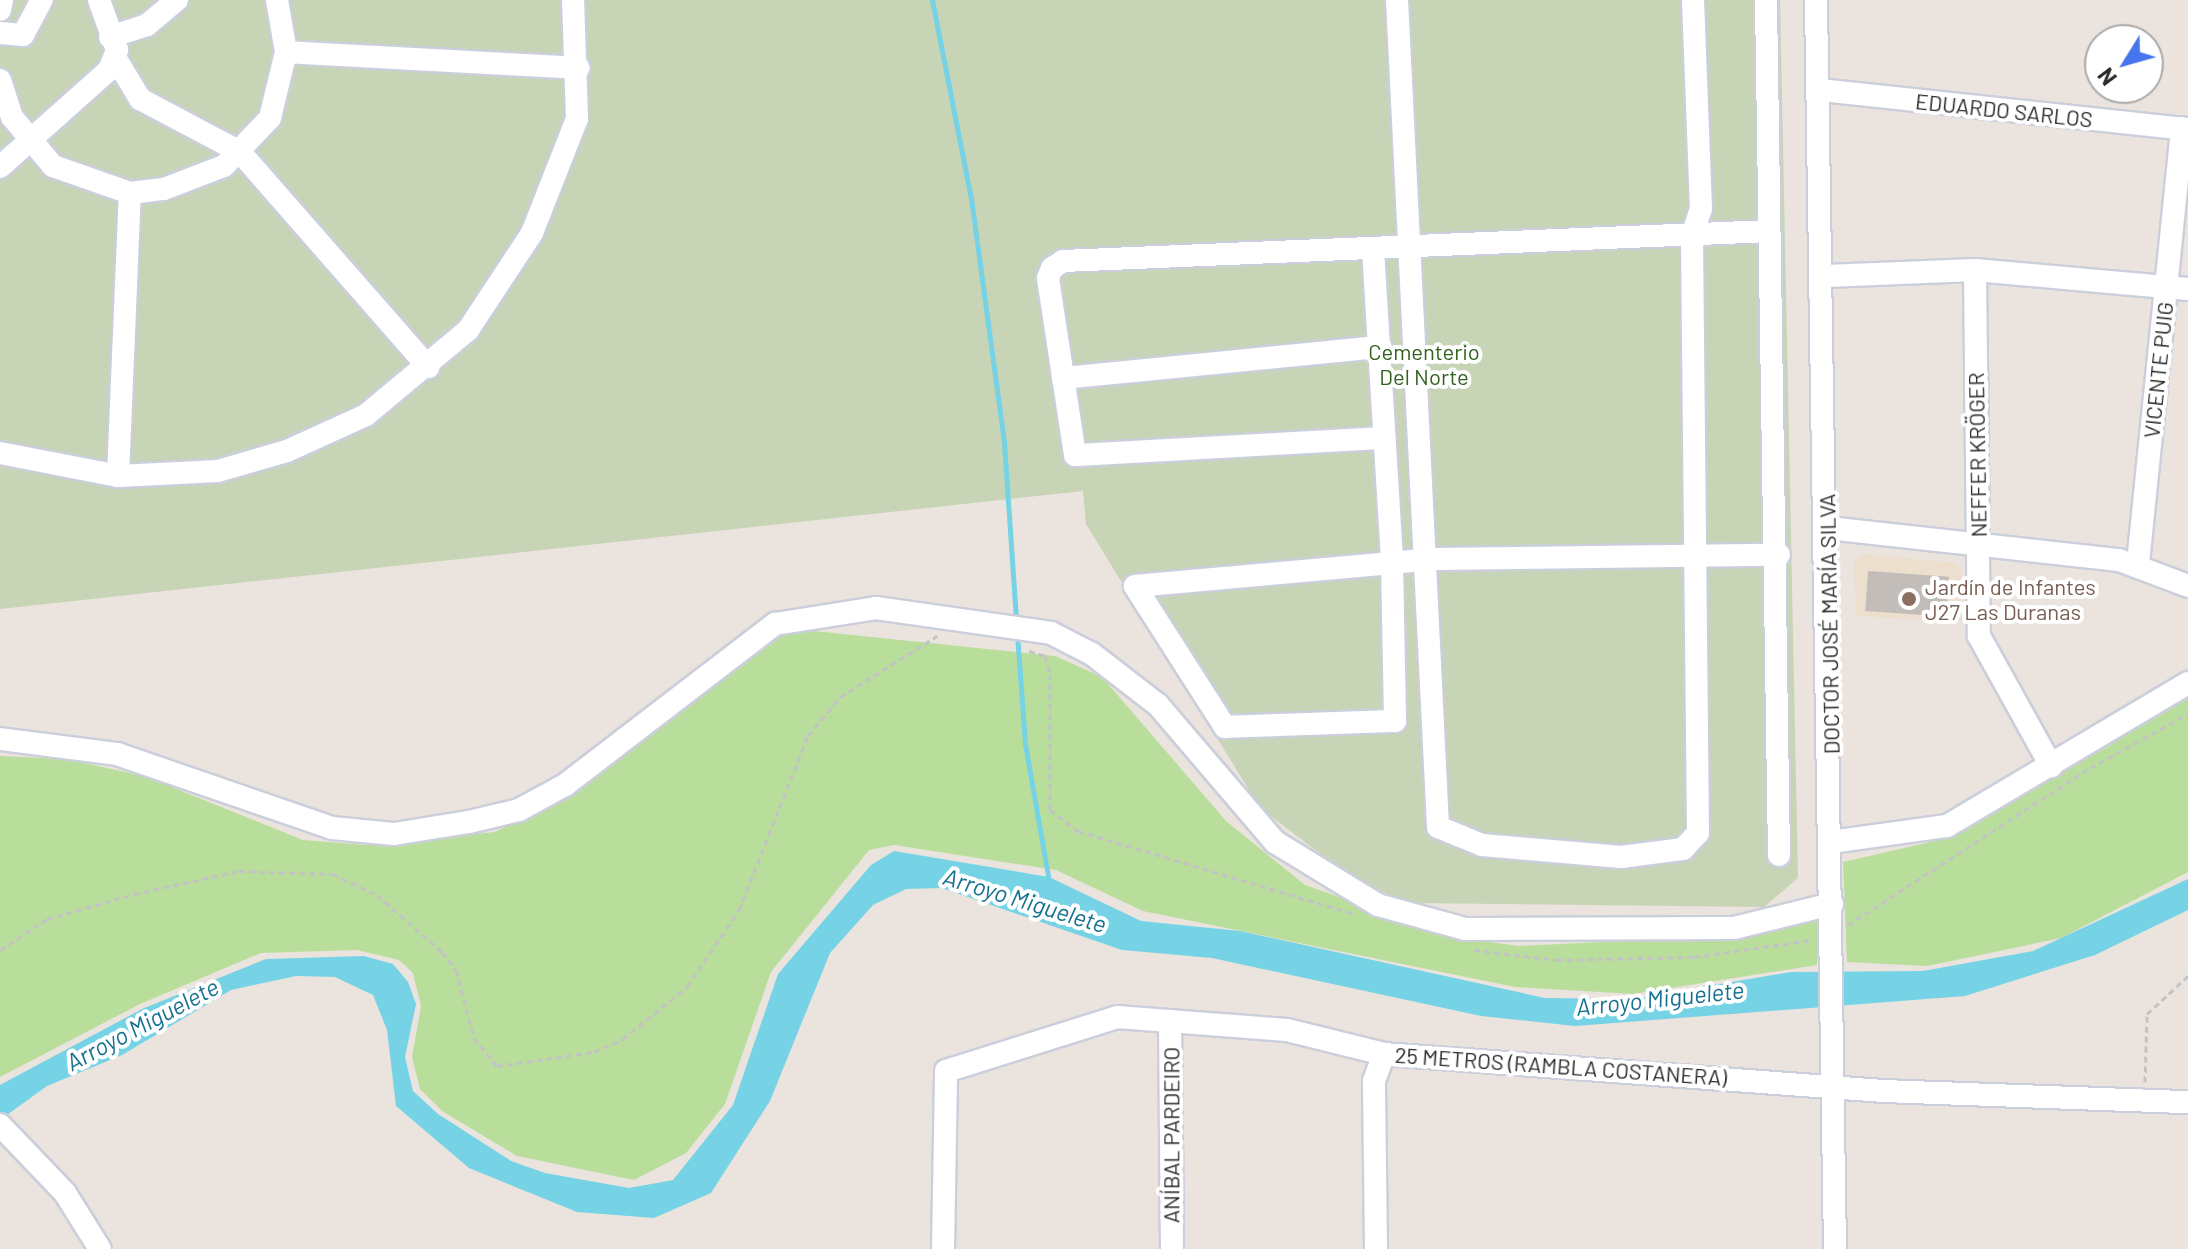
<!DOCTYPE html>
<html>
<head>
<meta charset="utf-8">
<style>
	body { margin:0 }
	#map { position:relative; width:2188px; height:1249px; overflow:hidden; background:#ebe3dd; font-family:Barlow,sans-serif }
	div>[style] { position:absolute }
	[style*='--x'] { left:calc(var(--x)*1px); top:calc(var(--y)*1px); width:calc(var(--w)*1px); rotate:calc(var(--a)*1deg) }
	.education>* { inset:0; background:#ecdfcd }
	.green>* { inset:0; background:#b9de9c }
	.cemetery>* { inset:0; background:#c7d4b5 }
	.water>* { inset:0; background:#76d3e6 }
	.stream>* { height:5px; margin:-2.5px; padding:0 2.5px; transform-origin:2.5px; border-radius:2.5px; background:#76d3e6 }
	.building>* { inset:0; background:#c3bdb9; transform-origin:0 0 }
	.path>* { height:3px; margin-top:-1.5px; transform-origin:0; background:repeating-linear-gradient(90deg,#c3c3c3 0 6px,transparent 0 10px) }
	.roads { filter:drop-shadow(2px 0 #cbcfdb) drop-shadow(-2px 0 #cbcfdb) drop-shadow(0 2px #cbcfdb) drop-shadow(0 -2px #cbcfdb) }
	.minor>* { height:22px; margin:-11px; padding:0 11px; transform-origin:11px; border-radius:11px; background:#fff }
	.dots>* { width:22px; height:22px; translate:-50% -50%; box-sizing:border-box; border:4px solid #fff; border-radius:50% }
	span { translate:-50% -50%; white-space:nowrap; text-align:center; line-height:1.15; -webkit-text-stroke:8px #fff; paint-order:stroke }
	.street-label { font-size:22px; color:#2a2a2a }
	.park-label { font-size:22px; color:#33621f }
	.education-label { font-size:22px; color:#785e54 }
	.left { translate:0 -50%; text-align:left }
	.water-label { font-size:24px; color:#167291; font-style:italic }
	.north { position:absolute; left:2084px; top:24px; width:80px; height:80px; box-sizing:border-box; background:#fff; border:2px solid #aaa; border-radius:50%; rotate:233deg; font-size:22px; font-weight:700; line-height:32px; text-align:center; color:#2a2a2a }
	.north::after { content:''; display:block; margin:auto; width:28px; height:36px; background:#4775ee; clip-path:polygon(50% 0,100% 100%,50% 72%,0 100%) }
</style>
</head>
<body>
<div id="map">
	<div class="education">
		<div style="clip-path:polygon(1864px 554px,1955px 563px,1962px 570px,1962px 622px,1856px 616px,1854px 562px)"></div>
	</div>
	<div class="green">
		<div style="clip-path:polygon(795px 629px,1055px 656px,1102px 677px,1226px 821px,1305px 885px,1453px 937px,1519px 946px,1765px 934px,1819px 920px,1817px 965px,1633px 994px,1515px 987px,1143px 911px,1056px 870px,894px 845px,869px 850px,771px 972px,725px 1104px,686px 1153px,634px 1180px,517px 1156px,442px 1111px,420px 1089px,412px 1057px,421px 1006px,413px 973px,399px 960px,357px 950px,261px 953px,140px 1004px,0 1077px,0 756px,65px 759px,144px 776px,303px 840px,365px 845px,495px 832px,582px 789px,756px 635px)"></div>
		<div style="clip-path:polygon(2188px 696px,2188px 872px,2061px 938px,1927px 966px,1847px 962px,1843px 862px,1952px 837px)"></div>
	</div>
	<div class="cemetery">
		<div style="clip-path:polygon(0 0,1780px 0,1798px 878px,1764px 907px,1410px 903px,1356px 881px,1260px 808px,1086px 524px,1083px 491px,0 609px)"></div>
	</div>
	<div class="water">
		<div style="clip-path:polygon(894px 851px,1049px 877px,1141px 921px,1240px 931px,1545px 998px,1632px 999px,1791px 972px,1923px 971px,2033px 951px,2188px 879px,2188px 910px,2095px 955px,1965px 996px,1575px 1026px,1481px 1016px,1212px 958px,1122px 950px,942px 888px,906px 889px,873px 905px,830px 953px,770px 1101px,711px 1193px,654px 1218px,577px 1212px,469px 1168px,396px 1106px,387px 1030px,373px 995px,335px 977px,296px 976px,231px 990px,122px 1055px,47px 1086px,0 1120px,0 1085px,142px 1009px,266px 959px,364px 956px,393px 964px,408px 982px,416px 1004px,405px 1057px,413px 1091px,438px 1114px,511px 1161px,545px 1173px,629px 1188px,673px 1180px,733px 1105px,778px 974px,871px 865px)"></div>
	</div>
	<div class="stream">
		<div style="--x:932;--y:0;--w:202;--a:78.9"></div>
		<div style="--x:971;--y:198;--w:247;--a:82.3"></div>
		<div style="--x:1004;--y:443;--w:177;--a:86.1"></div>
		<div style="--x:1017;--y:634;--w:110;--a:85.8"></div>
		<div style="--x:1025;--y:744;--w:140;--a:80.1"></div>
	</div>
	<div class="building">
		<div style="left:1868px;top:571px;width:81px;height:40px;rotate:4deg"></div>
	</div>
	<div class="path">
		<div style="--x:1029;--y:651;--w:17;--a:17"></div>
		<div style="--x:1045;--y:656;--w:19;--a:74"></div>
		<div style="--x:1050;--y:674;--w:136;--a:90"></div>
		<div style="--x:1050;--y:810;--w:35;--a:37"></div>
		<div style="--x:1078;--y:831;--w:286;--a:16.7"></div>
		<div style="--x:1848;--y:925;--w:288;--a:-33"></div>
		<div style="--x:2090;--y:768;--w:112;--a:-28.9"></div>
		<div style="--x:0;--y:950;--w:56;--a:-33.4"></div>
		<div style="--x:47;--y:919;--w:91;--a:-16"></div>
		<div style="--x:134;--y:894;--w:107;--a:-12.4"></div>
		<div style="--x:239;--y:871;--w:94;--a:1.8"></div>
		<div style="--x:333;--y:874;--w:49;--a:25.5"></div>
		<div style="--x:377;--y:895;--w:86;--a:41.2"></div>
		<div style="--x:442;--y:952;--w:23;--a:52"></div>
		<div style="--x:456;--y:970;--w:70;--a:75.2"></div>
		<div style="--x:474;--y:1038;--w:36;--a:51"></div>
		<div style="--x:497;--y:1066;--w:98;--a:-8.2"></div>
		<div style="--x:594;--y:1052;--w:32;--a:-24"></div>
		<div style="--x:623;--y:1039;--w:82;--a:-39.1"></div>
		<div style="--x:687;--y:987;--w:93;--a:-56"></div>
		<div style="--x:739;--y:910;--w:187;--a:-68.4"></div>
		<div style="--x:808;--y:736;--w:50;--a:-50.6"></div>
		<div style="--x:840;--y:697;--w:115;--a:-32.2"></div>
		<div style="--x:1474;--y:950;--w:84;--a:6.9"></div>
		<div style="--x:1557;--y:960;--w:137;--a:-1.3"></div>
		<div style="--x:1694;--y:957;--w:119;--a:-8.2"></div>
		<div style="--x:2145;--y:1082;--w:68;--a:-88.3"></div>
		<div style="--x:2147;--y:1014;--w:56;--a:-42.8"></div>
	</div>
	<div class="roads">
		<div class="minor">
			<div style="--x:1397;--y:0;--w:828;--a:87.16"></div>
			<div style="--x:1438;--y:827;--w:48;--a:22.2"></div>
			<div style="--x:1482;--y:845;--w:140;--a:4.9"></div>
			<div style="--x:1621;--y:857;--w:63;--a:-7.4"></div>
			<div style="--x:1683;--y:849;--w:22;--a:-47"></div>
			<div style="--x:1698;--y:833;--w:597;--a:-90.58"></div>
			<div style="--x:1692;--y:236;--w:28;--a:-72"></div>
			<div style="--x:1701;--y:209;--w:209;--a:-92.2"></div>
			<div style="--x:1766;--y:0;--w:855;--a:89.13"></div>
			<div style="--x:1816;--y:0;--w:1249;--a:89.13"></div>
			<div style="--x:0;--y:10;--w:10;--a:-79"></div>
			<div style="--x:0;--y:33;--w:23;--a:5"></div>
			<div style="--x:23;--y:35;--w:40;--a:-62"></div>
			<div style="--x:110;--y:37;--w:39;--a:-18"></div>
			<div style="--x:147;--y:25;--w:39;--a:-40"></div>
			<div style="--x:286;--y:52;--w:293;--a:3.1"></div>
			<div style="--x:116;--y:59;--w:47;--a:59"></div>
			<div style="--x:140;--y:99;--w:113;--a:27.9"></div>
			<div style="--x:240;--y:152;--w:286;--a:48.8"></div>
			<div style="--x:0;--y:80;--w:39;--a:72"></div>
			<div style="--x:12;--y:117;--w:64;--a:50.1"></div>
			<div style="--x:53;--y:166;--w:82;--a:19.3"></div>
			<div style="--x:130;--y:193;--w:34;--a:-7"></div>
			<div style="--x:164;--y:189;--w:64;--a:-21"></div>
			<div style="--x:224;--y:166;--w:66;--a:-46.2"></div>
			<div style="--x:270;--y:118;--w:68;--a:-76.4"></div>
			<div style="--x:286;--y:52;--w:53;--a:-99.8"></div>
			<div style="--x:1821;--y:90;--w:369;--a:6.1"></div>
			<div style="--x:0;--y:167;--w:146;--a:-41.7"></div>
			<div style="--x:109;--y:70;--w:22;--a:-68"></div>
			<div style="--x:117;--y:50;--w:53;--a:-109.8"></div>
			<div style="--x:1373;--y:249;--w:315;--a:86.5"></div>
			<div style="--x:1392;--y:563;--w:158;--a:88.9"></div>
			<div style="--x:1395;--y:721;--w:170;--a:178"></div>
			<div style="--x:1225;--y:727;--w:167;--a:-122.6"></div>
			<div style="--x:1135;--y:586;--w:258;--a:-5.1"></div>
			<div style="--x:1392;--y:563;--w:36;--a:-6"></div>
			<div style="--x:1428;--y:559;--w:351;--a:-0.7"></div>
			<div style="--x:1975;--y:270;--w:366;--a:89.4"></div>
			<div style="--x:1979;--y:636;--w:149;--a:61"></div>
			<div style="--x:1826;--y:276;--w:149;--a:-2.3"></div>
			<div style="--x:1975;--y:270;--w:214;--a:5.1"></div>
			<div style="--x:1063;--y:378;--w:319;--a:-5.6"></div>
			<div style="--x:1382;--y:438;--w:307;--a:176.8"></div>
			<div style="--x:1075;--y:455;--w:179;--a:-98.7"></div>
			<div style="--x:1048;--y:278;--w:11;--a:-68"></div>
			<div style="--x:1052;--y:268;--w:13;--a:-32"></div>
			<div style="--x:1063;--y:261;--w:707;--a:-2.43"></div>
			<div style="--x:0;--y:453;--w:120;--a:11"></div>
			<div style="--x:118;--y:476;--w:100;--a:-2.9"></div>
			<div style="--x:218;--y:471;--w:72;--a:-16.2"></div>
			<div style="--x:287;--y:451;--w:87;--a:-24.5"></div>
			<div style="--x:366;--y:415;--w:133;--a:-39.8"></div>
			<div style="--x:468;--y:330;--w:116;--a:-56.6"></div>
			<div style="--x:532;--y:233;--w:123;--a:-68.5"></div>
			<div style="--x:577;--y:119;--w:119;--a:-91.9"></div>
			<div style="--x:118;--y:476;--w:283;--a:-87.6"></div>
			<div style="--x:1828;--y:528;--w:293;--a:6.3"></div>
			<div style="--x:2119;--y:560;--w:74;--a:20.6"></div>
			<div style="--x:2138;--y:563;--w:437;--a:-84.2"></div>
			<div style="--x:0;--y:739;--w:118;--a:7.3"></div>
			<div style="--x:117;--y:754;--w:227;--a:19"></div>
			<div style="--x:332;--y:828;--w:62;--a:5.5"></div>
			<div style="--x:394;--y:834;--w:76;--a:-9.1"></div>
			<div style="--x:469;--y:822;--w:51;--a:-13.5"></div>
			<div style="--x:519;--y:810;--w:52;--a:-28.5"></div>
			<div style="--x:565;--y:785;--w:265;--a:-37.5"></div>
			<div style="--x:775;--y:624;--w:102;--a:-9"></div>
			<div style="--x:876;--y:608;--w:177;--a:8.1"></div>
			<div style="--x:1051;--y:633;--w:46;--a:27.1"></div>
			<div style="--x:1092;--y:654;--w:83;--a:37.7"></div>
			<div style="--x:1158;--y:705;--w:180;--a:49.5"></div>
			<div style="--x:1275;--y:842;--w:121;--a:31.5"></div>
			<div style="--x:1378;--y:905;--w:90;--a:15.4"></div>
			<div style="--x:1465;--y:929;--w:269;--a:-0.2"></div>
			<div style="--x:1734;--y:928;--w:101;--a:-13.8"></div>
			<div style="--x:1831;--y:842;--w:117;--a:-7.9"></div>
			<div style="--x:1947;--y:826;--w:280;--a:-30.7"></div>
			<div style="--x:1170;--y:1021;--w:228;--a:89.5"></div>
			<div style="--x:0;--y:1125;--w:94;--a:46.3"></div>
			<div style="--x:65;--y:1193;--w:66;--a:58"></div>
			<div style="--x:943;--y:1249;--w:178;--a:-89"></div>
			<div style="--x:946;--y:1071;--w:179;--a:-17.5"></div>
			<div style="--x:1117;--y:1017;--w:170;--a:4.4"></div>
			<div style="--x:1287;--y:1030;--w:100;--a:13.9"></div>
			<div style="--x:1384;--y:1054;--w:500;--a:4.24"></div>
			<div style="--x:1883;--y:1091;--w:305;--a:2.1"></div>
			<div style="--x:1376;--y:1249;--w:168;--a:-90.7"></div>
			<div style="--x:1374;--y:1081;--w:29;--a:-70"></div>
		</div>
	</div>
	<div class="dots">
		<div style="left:1909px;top:599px;background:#8d6e63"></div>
	</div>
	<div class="street-label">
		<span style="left:2004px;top:110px;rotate:6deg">EDUARDO SARLOS</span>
		<span style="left:2158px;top:370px;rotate:-84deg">VICENTE PUIG</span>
		<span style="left:1977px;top:455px;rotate:-91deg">NEFFER KRÖGER</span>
		<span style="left:1829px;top:624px;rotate:-91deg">DOCTOR JOSÉ MARÍA SILVA</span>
		<span style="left:1561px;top:1066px;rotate:4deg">25 METROS (RAMBLA COSTANERA)</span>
		<span style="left:1171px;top:1135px;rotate:-90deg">ANÍBAL PARDEIRO</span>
	</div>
	<div class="park-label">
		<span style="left:1424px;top:364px">Cementerio<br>Del Norte</span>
	</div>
	<div class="education-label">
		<span class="left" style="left:1925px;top:599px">Jardín de Infantes<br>J27 Las Duranas</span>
	</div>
	<div class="water-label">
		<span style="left:1025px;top:900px;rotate:17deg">Arroyo Miguelete</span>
		<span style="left:1660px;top:998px;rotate:-6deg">Arroyo Miguelete</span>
		<span style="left:142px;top:1024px;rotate:-28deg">Arroyo Miguelete</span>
	</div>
	<div class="north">N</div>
</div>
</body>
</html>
